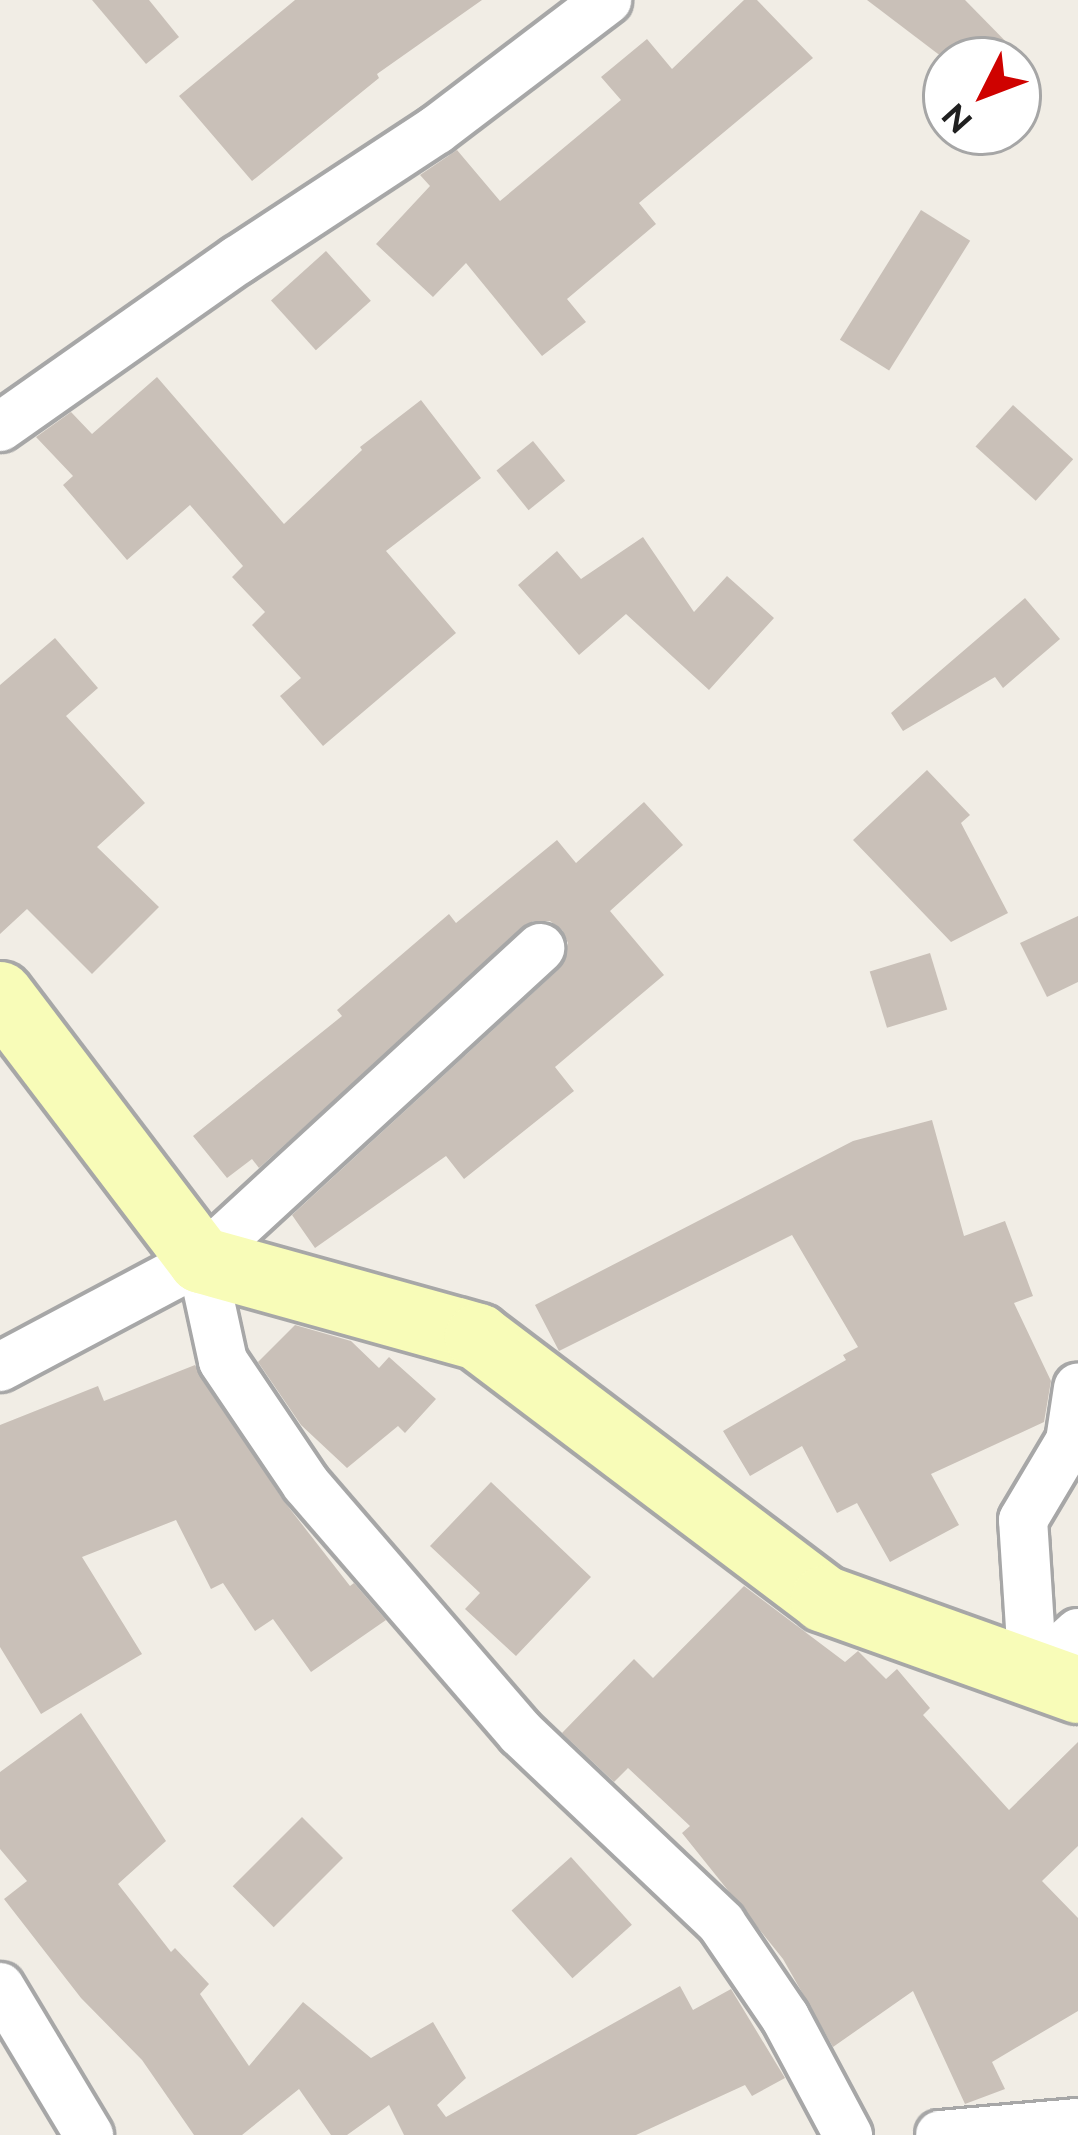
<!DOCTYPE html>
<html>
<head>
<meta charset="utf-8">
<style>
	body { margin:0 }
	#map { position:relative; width:1078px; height:2135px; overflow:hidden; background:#f1ede5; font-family:Raleway,sans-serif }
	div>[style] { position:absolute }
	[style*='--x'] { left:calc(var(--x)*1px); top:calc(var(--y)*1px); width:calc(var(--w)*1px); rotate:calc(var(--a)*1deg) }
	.building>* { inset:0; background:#c9c0b8; transform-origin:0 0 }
	.roads { filter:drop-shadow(3px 0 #a7a7a7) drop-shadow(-3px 0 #a7a7a7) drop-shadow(0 3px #a7a7a7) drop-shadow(0 -3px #a7a7a7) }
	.street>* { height:48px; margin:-24px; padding:0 24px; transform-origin:24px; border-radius:24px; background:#fff }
	.secondary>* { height:66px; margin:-33px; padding:0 33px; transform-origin:33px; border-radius:33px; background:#f8fcb8 }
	span { translate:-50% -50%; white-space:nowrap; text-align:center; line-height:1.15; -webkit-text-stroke:9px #fff; paint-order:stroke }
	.north { position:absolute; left:922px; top:36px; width:120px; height:120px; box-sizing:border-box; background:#fff; border:3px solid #a6a6a6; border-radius:50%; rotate:228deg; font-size:33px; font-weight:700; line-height:48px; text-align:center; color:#202020 }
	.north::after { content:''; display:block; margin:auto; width:42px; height:54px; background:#cf0200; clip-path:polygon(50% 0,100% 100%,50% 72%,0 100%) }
</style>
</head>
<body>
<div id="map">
	<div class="building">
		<div style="clip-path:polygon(92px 0,149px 0,179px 37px,146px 64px)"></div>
		<div style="clip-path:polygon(295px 0,482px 0,377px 74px,379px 78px,252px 181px,179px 96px)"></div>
		<div style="clip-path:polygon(744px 0,757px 0,813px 58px,639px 203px,656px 224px,567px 299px,586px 322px,542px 356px,466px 263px,433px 297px,376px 244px,430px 186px,420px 175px,457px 150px,500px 201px,621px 100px,601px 77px,647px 39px,672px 69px)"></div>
		<div style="clip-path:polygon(867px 0,965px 0,1024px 60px,946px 60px)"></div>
		<div style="left:921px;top:210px;width:58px;height:153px;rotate:32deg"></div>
		<div style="left:326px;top:251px;width:67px;height:74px;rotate:48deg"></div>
		<div style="clip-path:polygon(157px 377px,284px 524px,362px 450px,360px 447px,421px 400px,481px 478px,386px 551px,456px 633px,323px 746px,280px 696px,301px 678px,252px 625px,265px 612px,232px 577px,243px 566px,190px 505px,127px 560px,63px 485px,73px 476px,36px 437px,71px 412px,92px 434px)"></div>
		<div style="left:1013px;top:405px;width:81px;height:56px;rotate:42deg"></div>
		<div style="left:533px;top:441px;width:51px;height:47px;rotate:51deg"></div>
		<div style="clip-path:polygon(643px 537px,694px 612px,727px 576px,774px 618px,709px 690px,626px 614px,579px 655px,518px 585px,557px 551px,581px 579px)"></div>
		<div style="clip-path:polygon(1025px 598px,1060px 639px,1003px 688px,995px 677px,903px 731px,891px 713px)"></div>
		<div style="clip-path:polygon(55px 638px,98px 688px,66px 716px,145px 803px,97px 847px,159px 907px,92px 974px,27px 909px,0 934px,0 685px)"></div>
		<div style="clip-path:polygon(927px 770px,970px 815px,961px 823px,1008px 913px,951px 942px,853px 840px)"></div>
		<div style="clip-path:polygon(644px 802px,683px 845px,610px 911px,664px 975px,555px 1067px,574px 1091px,464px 1179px,446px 1156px,315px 1248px,292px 1215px,560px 968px,568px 943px,562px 930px,550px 921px,533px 921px,259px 1168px,252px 1159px,227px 1178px,193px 1136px,342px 1016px,337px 1010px,449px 914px,456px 923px,557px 840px,576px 863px)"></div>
		<div style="clip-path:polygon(1078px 916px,1078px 982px,1047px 997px,1020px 943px)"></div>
		<div style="left:930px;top:953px;width:59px;height:63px;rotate:73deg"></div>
		<div style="clip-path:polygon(932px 1120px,964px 1236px,1005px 1221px,1033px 1296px,1014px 1303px,1051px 1381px,1044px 1422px,931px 1474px,959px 1525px,890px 1562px,857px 1503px,837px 1513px,802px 1446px,750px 1476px,723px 1431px,846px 1360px,843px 1355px,858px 1347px,792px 1235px,559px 1351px,535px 1305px,853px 1141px)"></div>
		<div style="clip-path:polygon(295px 1325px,351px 1341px,379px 1368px,389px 1357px,436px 1399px,405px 1433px,398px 1426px,347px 1468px,301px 1425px,258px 1362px)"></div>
		<div style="clip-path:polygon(195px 1365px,283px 1500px,350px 1586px,354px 1583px,386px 1620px,311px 1672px,273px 1619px,255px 1631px,223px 1583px,211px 1589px,176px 1520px,82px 1557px,142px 1654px,41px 1714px,0 1647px,0 1425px,98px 1386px,104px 1401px)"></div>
		<div style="clip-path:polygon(491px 1482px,591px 1577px,516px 1656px,465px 1609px,480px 1593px,430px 1546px)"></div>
		<div style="clip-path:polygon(744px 1586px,845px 1662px,858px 1651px,886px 1679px,897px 1669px,930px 1708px,923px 1715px,1009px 1810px,1078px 1742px,1078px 1846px,1042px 1881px,1078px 1918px,1078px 2011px,992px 2062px,1005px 2089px,965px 2104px,913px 1991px,833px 2047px,783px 1959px,682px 1833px,690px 1826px,628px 1768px,614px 1782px,562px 1733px,634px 1659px,653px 1678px)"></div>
		<div style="clip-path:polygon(81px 1713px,166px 1841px,118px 1884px,171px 1952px,175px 1948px,209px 1984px,200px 1994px,249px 2066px,303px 2002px,371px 2058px,433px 2022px,466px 2078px,437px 2105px,446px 2117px,680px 1986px,693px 2010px,731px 1989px,785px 2078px,752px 2096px,745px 2085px,636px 2135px,404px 2135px,389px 2105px,347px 2135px,331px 2135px,299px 2089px,242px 2135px,194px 2135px,142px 2060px,81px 1998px,4px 1899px,27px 1881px,0 1849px,0 1772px)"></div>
		<div style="left:302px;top:1817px;width:58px;height:98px;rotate:45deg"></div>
		<div style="left:571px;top:1857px;width:91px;height:80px;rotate:48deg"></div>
	</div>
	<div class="roads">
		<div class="street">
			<div style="--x:0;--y:427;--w:291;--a:-35.1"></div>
			<div style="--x:238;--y:260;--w:237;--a:-33.3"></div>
			<div style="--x:436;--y:130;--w:215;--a:-37.2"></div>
			<div style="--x:201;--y:1260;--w:103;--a:77.7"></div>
			<div style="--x:223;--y:1361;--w:148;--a:56"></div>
			<div style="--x:306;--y:1484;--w:329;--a:49.2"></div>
			<div style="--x:521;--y:1733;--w:276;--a:43.5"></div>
			<div style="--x:721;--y:1923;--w:114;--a:55.8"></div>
			<div style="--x:785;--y:2017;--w:134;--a:61.9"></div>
			<div style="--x:0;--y:1367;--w:228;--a:-28"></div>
			<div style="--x:201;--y:1260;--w:461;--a:-42.6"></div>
			<div style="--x:1033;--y:1674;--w:154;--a:-93.7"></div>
			<div style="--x:1023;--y:1520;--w:92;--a:-59.3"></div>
			<div style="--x:1070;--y:1441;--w:54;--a:-81.4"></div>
			<div style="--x:1033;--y:1674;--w:61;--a:-42.3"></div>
			<div style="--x:0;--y:1987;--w:173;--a:59"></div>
			<div style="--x:940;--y:2135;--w:139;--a:-5"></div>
		</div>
		<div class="secondary">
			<div style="--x:0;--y:995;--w:333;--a:52.8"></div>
			<div style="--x:201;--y:1260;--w:288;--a:15.5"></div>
			<div style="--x:478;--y:1337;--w:434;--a:37.1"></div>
			<div style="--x:824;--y:1599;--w:270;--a:19.7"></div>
		</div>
	</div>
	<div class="north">N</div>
</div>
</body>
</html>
